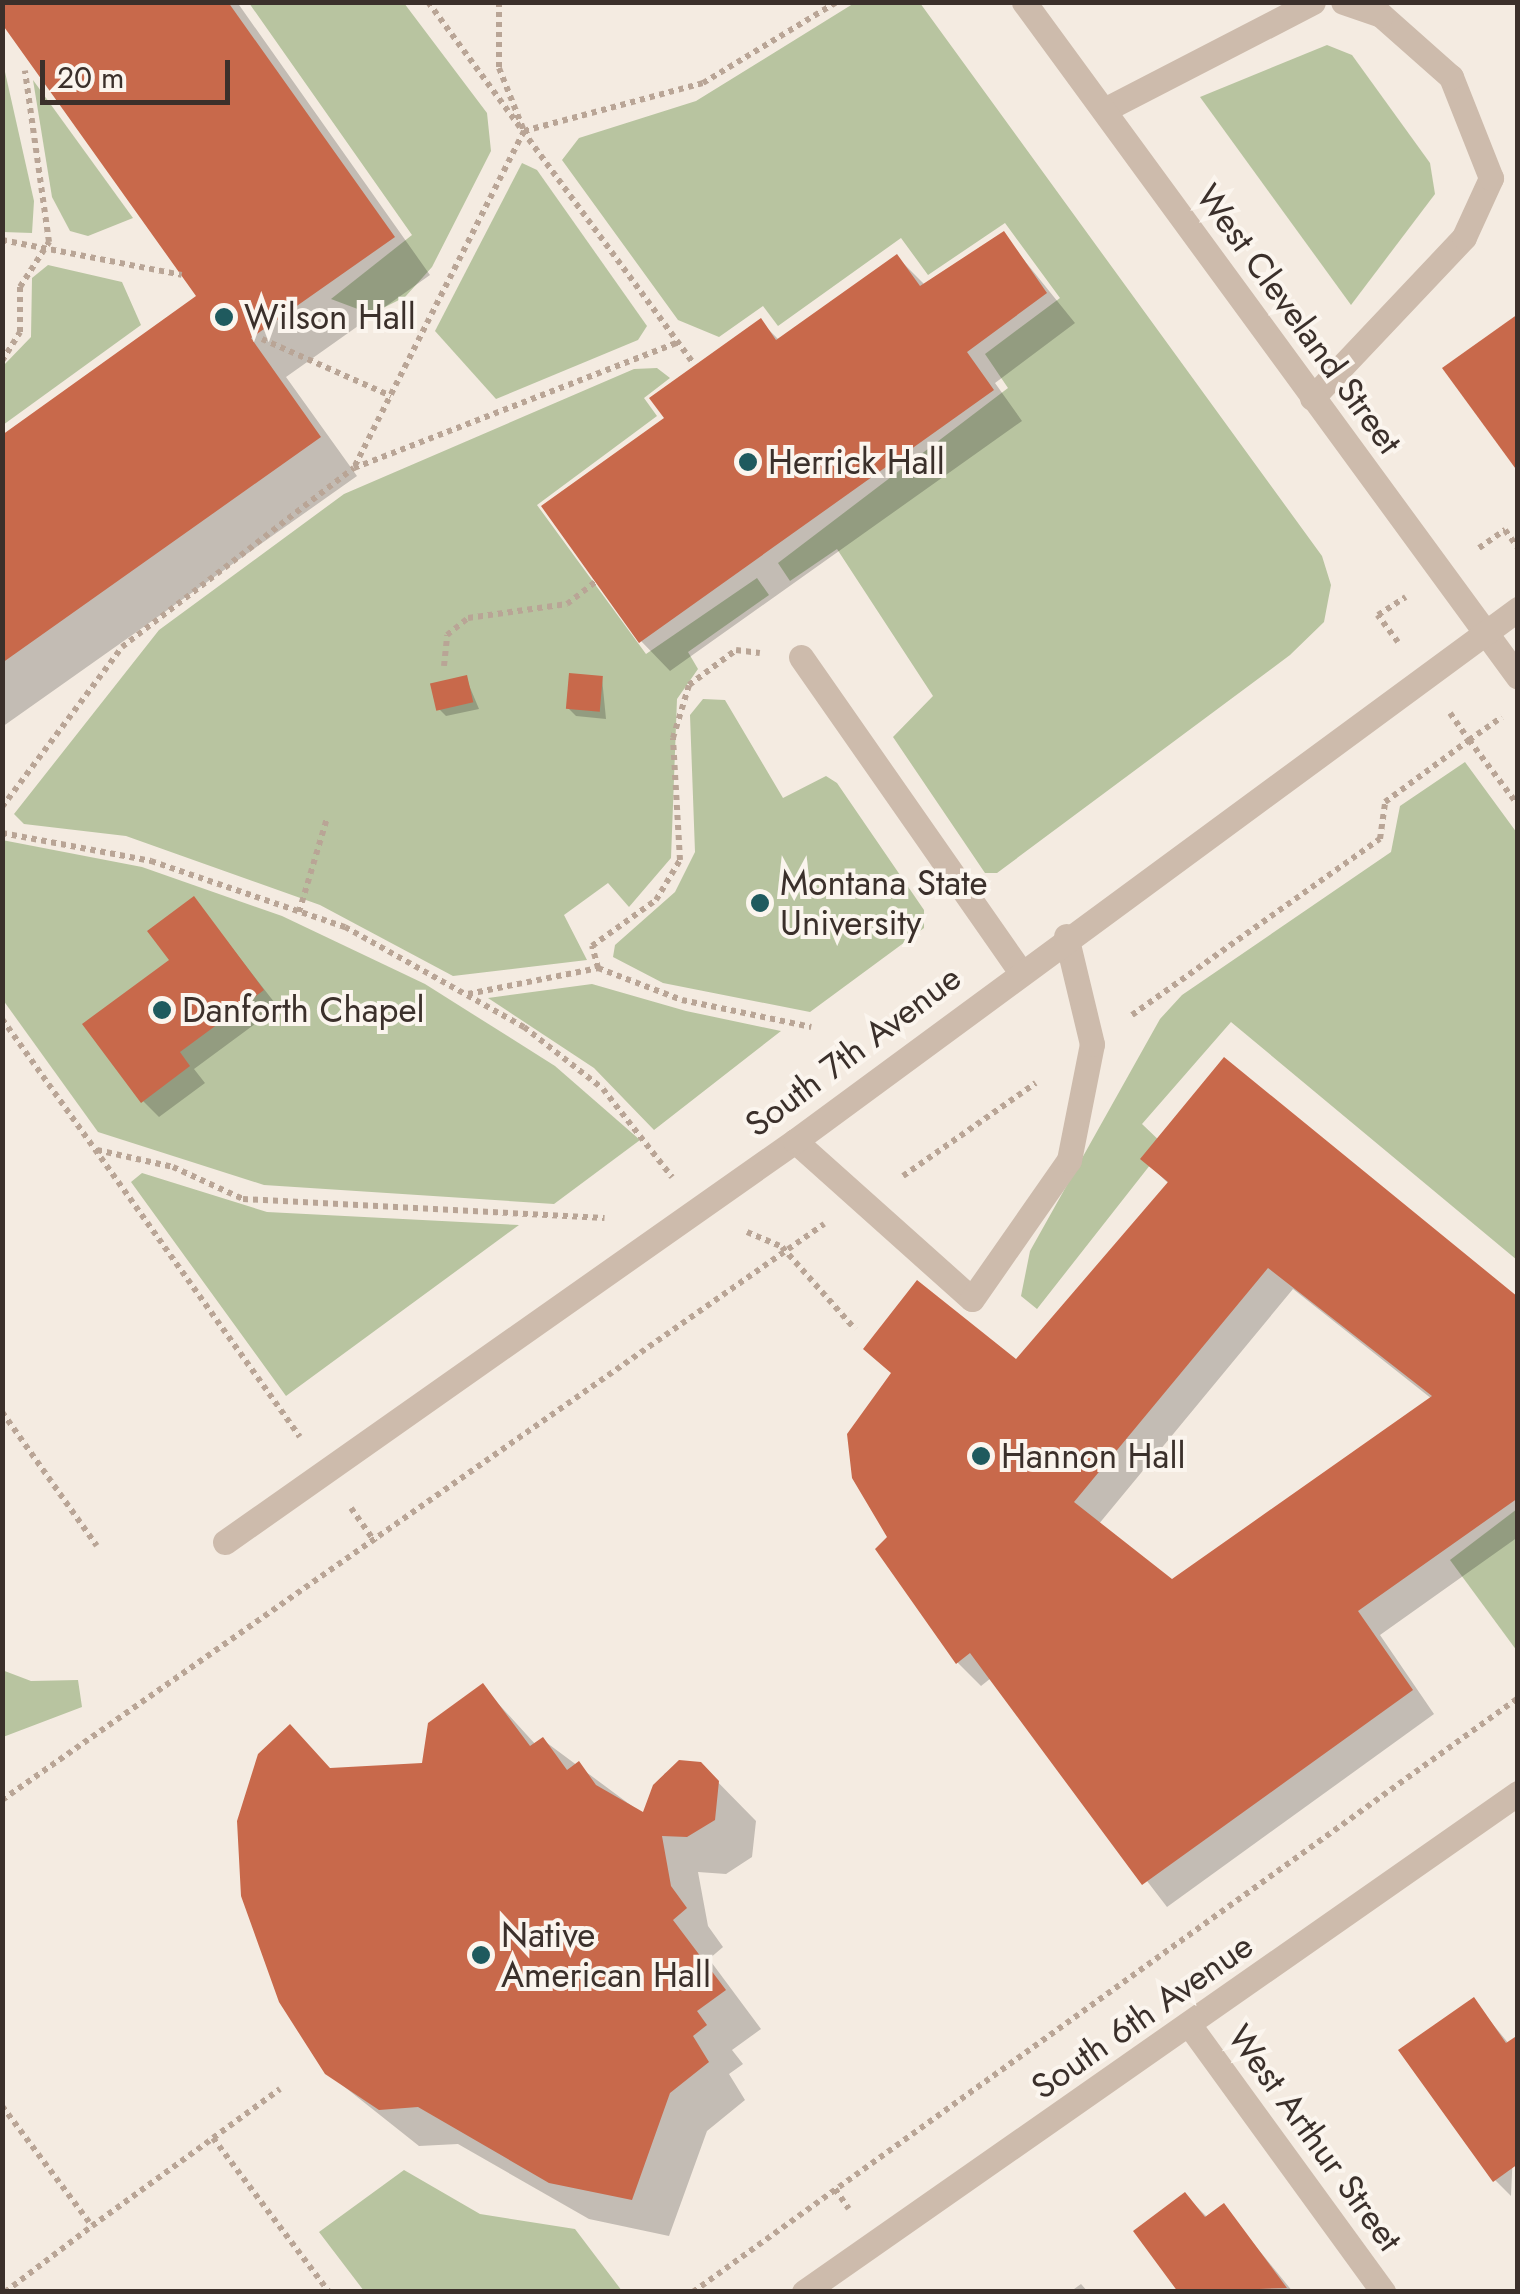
<!DOCTYPE html>
<html>
<head>
<meta charset="utf-8">
<style>
	body { margin:0 }
	#map { position:relative; width:1520px; height:2294px; overflow:hidden; background:#f4ebe1; font-family:Jost,sans-serif }
	div>[style] { position:absolute }
	[style*='--x'] { left:calc(var(--x)*1px); top:calc(var(--y)*1px); width:calc(var(--w)*1px); rotate:calc(var(--a)*1deg) }
	.green>* { inset:0; background:#b8c4a0 }
	.shadow>* { inset:0; background:#0003 }
	.building>* { inset:0; background:#c8694b; transform-origin:0 0 }
	.path>* { height:6px; margin-top:-3px; transform-origin:0; background:repeating-linear-gradient(90deg,#b9a596 0 5px,transparent 0 10px) }
	.service>* { height:25px; margin:-12.5px; padding:0 12.5px; transform-origin:12.5px; border-radius:12.5px; background:#cdbbac }
	.minor>* { height:25px; margin:-12.5px; padding:0 12.5px; transform-origin:12.5px; border-radius:12.5px; background:#cdbbac }
	.dots>* { width:28px; height:28px; translate:-50% -50%; box-sizing:border-box; border:5px solid #fbf5ee; border-radius:50% }
	span { translate:-50% -50%; white-space:nowrap; text-align:center; line-height:1.15; -webkit-text-stroke:8px #fbf5ee; paint-order:stroke }
	.poi-label { font-size:35px; color:#3b302b }
	.left { translate:0 -50%; text-align:left }
	.street-label { font-size:35px; color:#3b302b }
	.frame { position:absolute; inset:0; border:5px solid #3b302b; pointer-events:none }
	.scale { position:absolute; left:40px; top:60px; width:190px; height:45px; box-sizing:border-box; border:5px solid #3b302b; border-top:0; padding-left:12px; font-size:30px; line-height:35px; white-space:nowrap; color:#3b302b; -webkit-text-stroke:8px #fbf5ee; paint-order:stroke }
</style>
</head>
<body>
<div id="map">
	<div class="green">
		<div style="clip-path:polygon(856px 2px,920px 3px,1322px 556px,1331px 585px,1324px 622px,1290px 655px,997px 873px,985px 873px,893px 737px,933px 696px,837px 549px,790px 581px,778px 563px,1008px 388px,985px 354px,1060px 298px,1005px 223px,928px 275px,901px 238px,778px 326px,763px 306px,719px 337px,678px 320px,562px 160px,579px 138px,696px 101px)"></div>
		<div style="clip-path:polygon(249px 3px,404px 3px,487px 113px,491px 151px,432px 267px,405px 297px,371px 314px,331px 299px,412px 235px)"></div>
		<div style="clip-path:polygon(1327px 45px,1352px 55px,1430px 163px,1435px 194px,1351px 305px,1200px 97px)"></div>
		<div style="clip-path:polygon(3px 63px,34px 201px,32px 233px,3px 232px)"></div>
		<div style="clip-path:polygon(33px 80px,133px 218px,88px 236px,70px 231px,52px 197px)"></div>
		<div style="clip-path:polygon(522px 163px,537px 170px,647px 326px,638px 340px,496px 399px,435px 331px)"></div>
		<div style="clip-path:polygon(48px 265px,122px 282px,141px 325px,3px 425px,3px 366px,31px 337px,32px 278px)"></div>
		<div style="clip-path:polygon(657px 368px,670px 378px,644px 398px,657px 416px,537px 505px,646px 654px,757px 578px,769px 595px,688px 652px,698px 669px,677px 699px,671px 858px,629px 907px,608px 883px,564px 915px,587px 960px,453px 976px,320px 905px,126px 836px,24px 824px,14px 814px,159px 630px,344px 494px,634px 369px)"></div>
		<div style="clip-path:polygon(703px 699px,725px 700px,783px 798px,826px 776px,837px 783px,924px 910px,924px 928px,810px 1012px,663px 983px,613px 957px,615px 945px,675px 892px,695px 852px,690px 715px)"></div>
		<div style="clip-path:polygon(1465px 762px,1517px 833px,1517px 1260px,1231px 1022px,1142px 1124px,1165px 1146px,1037px 1309px,1021px 1296px,1030px 1251px,1160px 1019px,1182px 995px,1391px 852px,1400px 806px)"></div>
		<div style="clip-path:polygon(2px 840px,142px 867px,282px 916px,425px 984px,555px 1066px,640px 1140px,554px 1204px,264px 1185px,98px 1132px,3px 1000px)"></div>
		<div style="clip-path:polygon(592px 984px,686px 1011px,781px 1031px,654px 1130px,594px 1068px,488px 998px)"></div>
		<div style="clip-path:polygon(142px 1173px,267px 1212px,519px 1225px,286px 1396px,131px 1182px)"></div>
		<div style="clip-path:polygon(1517px 1509px,1517px 1651px,1450px 1560px)"></div>
		<div style="clip-path:polygon(2px 1670px,31px 1681px,78px 1680px,82px 1707px,3px 1737px)"></div>
		<div style="clip-path:polygon(404px 2170px,480px 2214px,575px 2229px,622px 2291px,364px 2291px,319px 2232px)"></div>
	</div>
	<div class="shadow">
		<div style="clip-path:polygon(2px 2px,237px 2px,430px 275px,286px 377px,357px 476px,2px 727px,2px 438px,200px 297px)"></div>
		<div style="clip-path:polygon(1003px 234px,1075px 323px,995px 383px,1022px 421px,670px 671px,641px 641px,667px 419px,761px 322px,780px 341px,897px 257px,925px 285px)"></div>
		<div style="clip-path:polygon(466px 678px,479px 709px,446px 716px,439px 709px)"></div>
		<div style="clip-path:polygon(602px 678px,606px 719px,576px 716px,568px 708px)"></div>
		<div style="clip-path:polygon(194px 899px,278px 1007px,194px 1069px,205px 1083px,159px 1117px,143px 1101px)"></div>
		<div style="clip-path:polygon(evenodd,1143px 1159px,1518px 1300px,1518px 1537px,1380px 1635px,1434px 1714px,1167px 1907px,991px 1678px,981px 1686px,957px 1662px,890px 1537px,1017px 1362px,1169px 1184px,1143px 1159px,1293px 1289px,1432px 1399px,1172px 1583px,1098px 1525px,1293px 1289px)"></div>
		<div style="clip-path:polygon(483px 1687px,536px 1745px,543px 1740px,644px 1815px,665px 1773px,701px 1765px,756px 1821px,752px 1857px,726px 1874px,698px 1872px,708px 1926px,723px 1947px,709px 1959px,761px 2029px,732px 2050px,743px 2064px,729px 2074px,745px 2100px,707px 2131px,669px 2236px,589px 2219px,458px 2144px,419px 2146px,327px 2073px,332px 1771px,424px 1765px)"></div>
		<div style="clip-path:polygon(1473px 2000px,1509px 2044px,1518px 2038px,1511px 2196px,1495px 2180px)"></div>
		<div style="clip-path:polygon(1185px 2195px,1208px 2218px,1224px 2207px,1293px 2292px,1181px 2292px)"></div>
		<div style="clip-path:polygon(1081px 2284px,1088px 2292px,1070px 2292px)"></div>
	</div>
	<div class="building">
		<div style="clip-path:polygon(2px 2px,228px 2px,395px 237px,251px 338px,321px 437px,2px 663px,2px 435px,196px 296px,2px 24px)"></div>
		<div style="clip-path:polygon(1004px 231px,1047px 293px,967px 352px,994px 390px,639px 643px,541px 506px,664px 418px,649px 398px,761px 318px,776px 340px,897px 254px,920px 286px)"></div>
		<div style="clip-path:polygon(1518px 314px,1518px 472px,1442px 368px)"></div>
		<div style="left:569px;top:673px;width:34px;height:36px;rotate:5deg"></div>
		<div style="left:467px;top:675px;width:28px;height:38px;rotate:77deg"></div>
		<div style="clip-path:polygon(194px 896px,264px 990px,180px 1052px,190px 1066px,141px 1103px,82px 1024px,169px 960px,147px 931px)"></div>
		<div style="clip-path:polygon(evenodd,1224px 1057px,1518px 1297px,1518px 1498px,1358px 1611px,1413px 1690px,1142px 1885px,970px 1653px,956px 1664px,875px 1549px,887px 1537px,852px 1478px,847px 1434px,891px 1373px,863px 1349px,917px 1280px,1016px 1359px,1168px 1182px,1140px 1159px,1224px 1057px,1268px 1268px,1432px 1396px,1172px 1579px,1074px 1502px,1268px 1268px)"></div>
		<div style="clip-path:polygon(483px 1683px,530px 1746px,543px 1737px,567px 1770px,579px 1761px,596px 1785px,643px 1812px,653px 1785px,679px 1760px,701px 1762px,719px 1781px,715px 1820px,687px 1837px,662px 1836px,671px 1886px,687px 1908px,673px 1920px,726px 1990px,697px 2011px,707px 2025px,693px 2036px,709px 2062px,670px 2093px,632px 2200px,549px 2183px,418px 2107px,379px 2110px,325px 2074px,279px 2002px,241px 1896px,237px 1821px,258px 1754px,290px 1724px,330px 1768px,422px 1763px,428px 1723px)"></div>
		<div style="clip-path:polygon(1474px 1997px,1506px 2043px,1518px 2035px,1518px 2164px,1493px 2182px,1398px 2050px)"></div>
		<div style="clip-path:polygon(1185px 2192px,1205px 2217px,1224px 2203px,1287px 2288px,1178px 2292px,1133px 2231px)"></div>
	</div>
	<div class="path">
		<div style="--x:428;--y:2;--w:449;--a:53.7"></div>
		<div style="--x:499;--y:2;--w:66;--a:90"></div>
		<div style="--x:499;--y:68;--w:68;--a:68.4"></div>
		<div style="--x:524;--y:131;--w:185;--a:-15"></div>
		<div style="--x:703;--y:83;--w:157;--a:-31.2"></div>
		<div style="--x:524;--y:131;--w:377;--a:116.8"></div>
		<div style="--x:354;--y:468;--w:346;--a:-21.2"></div>
		<div style="--x:2;--y:240;--w:183;--a:11"></div>
		<div style="--x:262;--y:339;--w:141;--a:23.8"></div>
		<div style="--x:2;--y:361;--w:34;--a:-58"></div>
		<div style="--x:20;--y:332;--w:45;--a:-90"></div>
		<div style="--x:20;--y:287;--w:54;--a:-57.2"></div>
		<div style="--x:49;--y:242;--w:173;--a:-98"></div>
		<div style="--x:1479;--y:548;--w:32;--a:-35"></div>
		<div style="--x:1505;--y:530;--w:22;--a:54"></div>
		<div style="--x:1398;--y:642;--w:34;--a:-127"></div>
		<div style="--x:1378;--y:615;--w:33;--a:-33"></div>
		<div style="--x:444;--y:666;--w:31;--a:-84"></div>
		<div style="--x:447;--y:635;--w:27;--a:-39"></div>
		<div style="--x:468;--y:618;--w:100;--a:-8"></div>
		<div style="--x:567;--y:604;--w:36;--a:-38"></div>
		<div style="--x:1450;--y:713;--w:33;--a:55"></div>
		<div style="--x:1469;--y:740;--w:40;--a:-34.9"></div>
		<div style="--x:2;--y:807;--w:200;--a:-53.1"></div>
		<div style="--x:122;--y:647;--w:293;--a:-37.7"></div>
		<div style="--x:2;--y:833;--w:152;--a:10.6"></div>
		<div style="--x:151;--y:861;--w:205;--a:18.8"></div>
		<div style="--x:345;--y:927;--w:205;--a:29.2"></div>
		<div style="--x:524;--y:1027;--w:100;--a:38.1"></div>
		<div style="--x:603;--y:1089;--w:112;--a:51.9"></div>
		<div style="--x:299;--y:912;--w:98;--a:-73.4"></div>
		<div style="--x:598;--y:968;--w:23;--a:-105"></div>
		<div style="--x:592;--y:946;--w:79;--a:-35.7"></div>
		<div style="--x:656;--y:900;--w:47;--a:-59"></div>
		<div style="--x:680;--y:860;--w:122;--a:-93.3"></div>
		<div style="--x:673;--y:738;--w:55;--a:-73.2"></div>
		<div style="--x:689;--y:685;--w:59;--a:-36.7"></div>
		<div style="--x:736;--y:650;--w:24;--a:7"></div>
		<div style="--x:468;--y:994;--w:133;--a:-11.3"></div>
		<div style="--x:598;--y:968;--w:90;--a:20.9"></div>
		<div style="--x:682;--y:1000;--w:132;--a:11.8"></div>
		<div style="--x:1132;--y:1015;--w:304;--a:-35.4"></div>
		<div style="--x:1380;--y:839;--w:37;--a:-82"></div>
		<div style="--x:1385;--y:802;--w:104;--a:-36.4"></div>
		<div style="--x:1469;--y:740;--w:81;--a:53"></div>
		<div style="--x:2;--y:1019;--w:513;--a:54.51"></div>
		<div style="--x:97;--y:1150;--w:78;--a:12.6"></div>
		<div style="--x:173;--y:1167;--w:77;--a:24.6"></div>
		<div style="--x:243;--y:1199;--w:362;--a:3"></div>
		<div style="--x:903;--y:1176;--w:162;--a:-35"></div>
		<div style="--x:747;--y:1232;--w:38;--a:23"></div>
		<div style="--x:782;--y:1247;--w:110;--a:48.3"></div>
		<div style="--x:2;--y:1412;--w:164;--a:54.7"></div>
		<div style="--x:351;--y:1508;--w:42;--a:54.8"></div>
		<div style="--x:2;--y:1800;--w:1004;--a:-35.02"></div>
		<div style="--x:2;--y:2106;--w:150;--a:53.1"></div>
		<div style="--x:92;--y:2226;--w:150;--a:-36"></div>
		<div style="--x:213;--y:2138;--w:193;--a:53"></div>
		<div style="--x:213;--y:2138;--w:83;--a:-36.2"></div>
		<div style="--x:835;--y:2189;--w:24;--a:55"></div>
		<div style="--x:5;--y:2292;--w:109;--a:-37.2"></div>
		<div style="--x:693;--y:2292;--w:1017;--a:-35.75"></div>
	</div>
	<div class="service">
		<div style="--x:1104;--y:110;--w:235;--a:-27.3"></div>
		<div style="--x:1312;--y:398;--w:221;--a:-46.6"></div>
		<div style="--x:1464;--y:237;--w:65;--a:-65.4"></div>
		<div style="--x:1491;--y:178;--w:109;--a:-111.6"></div>
		<div style="--x:1451;--y:77;--w:94;--a:-138.5"></div>
		<div style="--x:1381;--y:15;--w:40;--a:-161.1"></div>
		<div style="--x:801;--y:657;--w:381;--a:55.1"></div>
		<div style="--x:795;--y:1141;--w:237;--a:41.8"></div>
		<div style="--x:972;--y:1299;--w:169;--a:-55.1"></div>
		<div style="--x:1069;--y:1160;--w:118;--a:-78.8"></div>
		<div style="--x:1092;--y:1044;--w:111;--a:-103.5"></div>
	</div>
	<div class="minor">
		<div style="--x:1024;--y:2;--w:836;--a:53.8"></div>
		<div style="--x:225;--y:1542;--w:697;--a:-35.13"></div>
		<div style="--x:795;--y:1141;--w:898;--a:-36.35"></div>
		<div style="--x:1190;--y:2026;--w:329;--a:54"></div>
		<div style="--x:804;--y:2292;--w:871;--a:-34.95"></div>
	</div>
	<div class="dots">
		<div style="left:224px;top:317px;background:#1f5a5e"></div>
		<div style="left:748px;top:462px;background:#1f5a5e"></div>
		<div style="left:760px;top:903px;background:#1f5a5e"></div>
		<div style="left:162px;top:1010px;background:#1f5a5e"></div>
		<div style="left:981px;top:1456px;background:#1f5a5e"></div>
		<div style="left:481px;top:1955px;background:#1f5a5e"></div>
	</div>
	<div class="poi-label">
		<span class="left" style="left:244px;top:317px">Wilson Hall</span>
		<span class="left" style="left:768px;top:462px">Herrick Hall</span>
		<span class="left" style="left:780px;top:903px">Montana State<br>University</span>
		<span class="left" style="left:182px;top:1010px">Danforth Chapel</span>
		<span class="left" style="left:1001px;top:1456px">Hannon Hall</span>
		<span class="left" style="left:501px;top:1955px">Native<br>American Hall</span>
	</div>
	<div class="street-label">
		<span style="left:1299px;top:319px;rotate:54deg">West Cleveland Street</span>
		<span style="left:853px;top:1051px;rotate:-37deg">South 7th Avenue</span>
		<span style="left:1142px;top:2016px;rotate:-35deg">South 6th Avenue</span>
		<span style="left:1315px;top:2138px;rotate:54deg">West Arthur Street</span>
	</div>
	<div class="frame"></div>
	<div class="scale">20 m</div>
</div>
</body>
</html>
